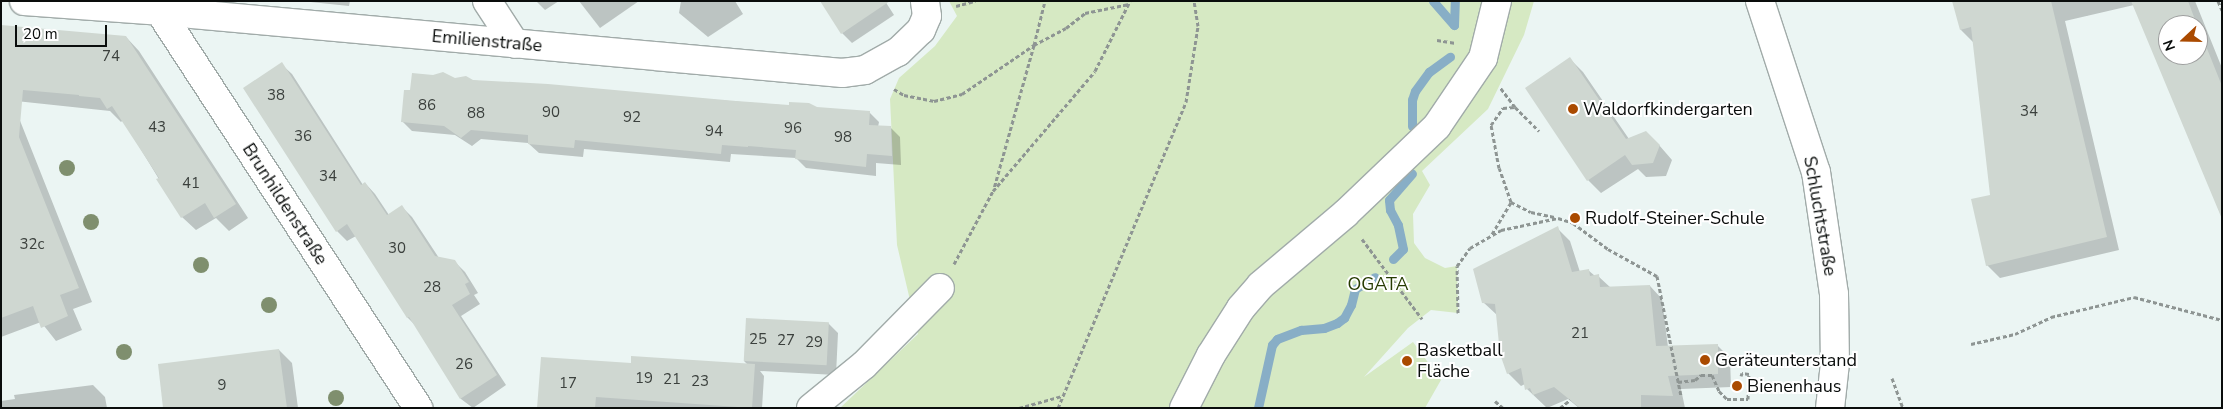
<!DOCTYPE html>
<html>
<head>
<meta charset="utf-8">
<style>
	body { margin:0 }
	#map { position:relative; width:2223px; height:409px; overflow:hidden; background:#ebf5f3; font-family:"Nunito Sans",sans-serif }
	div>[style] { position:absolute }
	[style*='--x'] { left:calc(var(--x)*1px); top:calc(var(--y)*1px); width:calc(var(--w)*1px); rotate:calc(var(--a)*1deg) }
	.green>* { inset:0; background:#d6e9c3 }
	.shadow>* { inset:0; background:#0003 }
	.stream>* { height:9px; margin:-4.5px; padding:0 4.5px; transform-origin:4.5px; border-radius:4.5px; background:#88aec6 }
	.building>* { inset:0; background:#cfd7d1; transform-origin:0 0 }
	.path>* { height:3px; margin-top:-1.5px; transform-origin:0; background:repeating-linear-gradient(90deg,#8e9593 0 4px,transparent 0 6.5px) }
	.roads { filter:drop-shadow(1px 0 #a1aba9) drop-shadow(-1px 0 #a1aba9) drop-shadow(0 1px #a1aba9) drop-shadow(0 -1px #a1aba9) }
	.minor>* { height:28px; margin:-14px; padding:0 14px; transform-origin:14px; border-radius:14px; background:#fff }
	.trees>* { width:16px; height:16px; margin:-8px; border-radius:50%; background:#7f8f6e }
	.dots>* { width:14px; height:14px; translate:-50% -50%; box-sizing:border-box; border:2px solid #fff; border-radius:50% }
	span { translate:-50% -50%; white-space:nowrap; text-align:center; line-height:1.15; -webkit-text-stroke:4px #fff; paint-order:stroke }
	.number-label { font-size:15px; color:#3b403d }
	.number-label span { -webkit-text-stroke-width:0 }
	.street-label { font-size:18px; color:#0a0d0c }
	.poi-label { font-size:18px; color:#0a0d0c }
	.left { translate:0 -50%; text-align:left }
	.park-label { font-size:18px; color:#263b01 }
	.frame { position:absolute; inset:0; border:2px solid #0a0d0c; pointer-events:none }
	.north { position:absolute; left:2158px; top:15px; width:50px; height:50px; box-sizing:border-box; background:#fff; border:1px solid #9d9e9e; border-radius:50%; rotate:249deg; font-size:14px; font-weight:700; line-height:20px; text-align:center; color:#0a0d0c }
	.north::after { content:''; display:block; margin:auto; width:18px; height:22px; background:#aa4a00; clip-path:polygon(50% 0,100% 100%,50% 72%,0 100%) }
	.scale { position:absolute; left:15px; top:25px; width:92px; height:22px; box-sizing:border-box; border:2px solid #0a0d0c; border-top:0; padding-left:6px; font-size:15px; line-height:18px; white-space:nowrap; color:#0a0d0c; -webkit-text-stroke:4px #fff; paint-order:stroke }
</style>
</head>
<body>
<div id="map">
	<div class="green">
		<div style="clip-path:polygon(949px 1px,1534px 1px,1524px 35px,1488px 109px,1422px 171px,1430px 185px,1413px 214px,1414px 243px,1425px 258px,1445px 268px,1457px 266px,1458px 313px,1431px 310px,1408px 328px,1364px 377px,1413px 342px,1441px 380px,1425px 408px,840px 408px,918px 334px,897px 245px,890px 99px,899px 78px,935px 46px,957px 16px)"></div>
	</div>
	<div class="shadow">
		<div style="clip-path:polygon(301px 1px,350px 1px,349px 6px)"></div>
		<div style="clip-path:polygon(536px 1px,559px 1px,545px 10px)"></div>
		<div style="clip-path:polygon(579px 1px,639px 1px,600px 28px)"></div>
		<div style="clip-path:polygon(681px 1px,735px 1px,743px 14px,708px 37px,679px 13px)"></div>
		<div style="clip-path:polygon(885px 1px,894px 15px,852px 43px,842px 33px)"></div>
		<div style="clip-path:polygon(evenodd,1953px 1px,2195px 1px,2222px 68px,2222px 217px,2134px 5px,2065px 21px,2119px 250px,2000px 278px,1987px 265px,1991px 196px,1974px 43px,1961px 30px,1953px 1px,2168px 25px,2198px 25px,2198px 55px,2168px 55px,2168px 25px)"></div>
		<div style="clip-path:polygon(126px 37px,139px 51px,248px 218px,229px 231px,216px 218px,196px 230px,182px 217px,123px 120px,121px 122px,110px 111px,16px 101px,6px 91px)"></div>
		<div style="clip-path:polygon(1570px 59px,1583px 72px,1629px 139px,1659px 145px,1672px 160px,1666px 176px,1646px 177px,1638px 169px,1601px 193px,1588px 180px)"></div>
		<div style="clip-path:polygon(281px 64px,292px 74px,363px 185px,365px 183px,375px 194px,389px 215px,402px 207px,412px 217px,439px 258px,454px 261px,465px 272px,478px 293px,474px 295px,480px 304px,461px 316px,506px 385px,473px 408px,461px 399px,416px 326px,408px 318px,356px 236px,347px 241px,337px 231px)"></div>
		<div style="clip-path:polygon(454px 79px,869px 112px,879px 122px,878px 127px,890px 127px,900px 137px,901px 165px,876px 163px,876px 176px,806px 168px,796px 158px,731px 154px,730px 162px,584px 149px,583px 157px,539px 153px,528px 143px,481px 139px,472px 146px,455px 135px,412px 131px,402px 121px)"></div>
		<div style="clip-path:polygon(1px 104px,15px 108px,92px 302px,73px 309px,82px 330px,56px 341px,41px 322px,1px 337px)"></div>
		<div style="clip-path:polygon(1557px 228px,1570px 241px,1580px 272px,1588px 270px,1595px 276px,1598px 276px,1611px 288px,1650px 286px,1662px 299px,1668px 347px,1717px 345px,1730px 358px,1731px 387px,1681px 389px,1685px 408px,1579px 408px,1568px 399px,1547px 408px,1527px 389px,1525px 384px,1521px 386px,1508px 373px,1497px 315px,1483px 302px)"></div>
		<div style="clip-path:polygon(828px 323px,838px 333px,836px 375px,760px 371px,764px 376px,762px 408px,539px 408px,632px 364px,748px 365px,744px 361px)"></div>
		<div style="clip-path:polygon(279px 350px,292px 363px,298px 408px,164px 408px)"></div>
		<div style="clip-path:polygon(93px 385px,105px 397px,107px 408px,1px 408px,1px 401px,15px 399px,14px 395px)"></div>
	</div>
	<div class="stream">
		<div style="--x:1433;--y:1;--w:32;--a:49"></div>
		<div style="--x:1454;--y:25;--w:24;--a:-88"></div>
		<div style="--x:1412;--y:126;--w:26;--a:-90"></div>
		<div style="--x:1412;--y:100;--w:9;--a:-72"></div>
		<div style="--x:1415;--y:91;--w:24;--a:-54"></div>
		<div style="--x:1429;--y:72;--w:26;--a:-36"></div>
		<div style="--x:1393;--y:259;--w:14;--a:-45"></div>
		<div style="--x:1403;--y:249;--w:25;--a:-102"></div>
		<div style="--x:1398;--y:225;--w:17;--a:-118"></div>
		<div style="--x:1390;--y:210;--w:10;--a:-96"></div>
		<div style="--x:1389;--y:200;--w:35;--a:-49"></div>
		<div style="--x:1258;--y:408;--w:65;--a:-77.5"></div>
		<div style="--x:1272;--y:345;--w:8;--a:-50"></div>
		<div style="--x:1277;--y:339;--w:26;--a:-21"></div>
		<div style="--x:1301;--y:330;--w:23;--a:-5"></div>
		<div style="--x:1324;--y:328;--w:14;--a:-21"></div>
		<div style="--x:1337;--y:323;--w:9;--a:-36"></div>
		<div style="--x:1344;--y:318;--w:15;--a:-62"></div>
		<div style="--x:1351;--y:305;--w:16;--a:-76"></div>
		<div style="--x:1355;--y:289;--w:23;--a:-31"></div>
	</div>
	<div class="building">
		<div style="clip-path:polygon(820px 1px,890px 1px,841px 34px)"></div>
		<div style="clip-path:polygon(1952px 1px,2051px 1px,2107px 237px,1986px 266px,1971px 199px,1990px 195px,1971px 27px,1960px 30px)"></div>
		<div style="clip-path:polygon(2131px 1px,2188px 1px,2197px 25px,2168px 25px,2168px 55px,2198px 55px,2198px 26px,2222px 86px,2222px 219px)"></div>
		<div style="clip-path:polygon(1px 25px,126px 36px,236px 204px,214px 218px,205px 203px,181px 218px,156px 179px,159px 178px,112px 106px,107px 109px,100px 98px,79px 96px,79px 95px,23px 90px,19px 137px,79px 288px,60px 295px,68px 316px,41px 328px,33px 306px,1px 318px)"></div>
		<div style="clip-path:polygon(1570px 57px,1626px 139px,1646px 131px,1660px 145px,1653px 163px,1632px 165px,1625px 155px,1587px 181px,1525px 88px)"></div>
		<div style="clip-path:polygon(282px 62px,361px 185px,365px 182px,387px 215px,402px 205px,435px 256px,455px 260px,469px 282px,465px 284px,470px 294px,452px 305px,497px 375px,460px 399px,409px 317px,407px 318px,347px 224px,336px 232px,243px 88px)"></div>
		<div style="clip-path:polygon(443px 72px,455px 78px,466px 76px,473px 80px,548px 84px,736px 101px,789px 105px,789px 102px,809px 103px,817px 107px,870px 111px,869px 125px,891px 126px,892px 156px,867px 154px,866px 167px,795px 159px,796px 150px,748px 146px,748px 147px,722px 145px,721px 154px,575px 140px,574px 148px,528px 144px,528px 135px,471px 130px,461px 138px,444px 126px,401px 122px,404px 90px,410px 90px,412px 73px,433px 75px)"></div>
		<div style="clip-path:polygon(1558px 226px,1572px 272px,1589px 269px,1590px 276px,1599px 274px,1600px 287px,1650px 285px,1656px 346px,1718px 344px,1718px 374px,1668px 376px,1673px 396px,1641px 395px,1641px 408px,1580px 408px,1554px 387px,1533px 395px,1530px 388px,1525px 390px,1521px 368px,1507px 374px,1500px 354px,1495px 304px,1482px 303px,1473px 269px)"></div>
		<div style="left:746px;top:318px;width:83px;height:43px;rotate:3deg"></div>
		<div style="clip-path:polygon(279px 349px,287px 408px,163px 408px,158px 364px)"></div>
		<div style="clip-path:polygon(631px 356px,755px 364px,752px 408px,596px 397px,595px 408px,537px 408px,541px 357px,631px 363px)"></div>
	</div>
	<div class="path">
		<div style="--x:2218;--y:1;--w:10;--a:66"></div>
		<div style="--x:956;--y:6;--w:20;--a:-15"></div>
		<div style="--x:1437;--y:40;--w:19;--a:9"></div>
		<div style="--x:1034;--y:45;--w:36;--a:-28"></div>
		<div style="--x:1066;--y:28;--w:24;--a:-38"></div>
		<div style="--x:1085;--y:13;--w:45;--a:-11.6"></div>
		<div style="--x:1034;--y:45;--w:45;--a:-76"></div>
		<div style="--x:894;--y:89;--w:12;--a:31"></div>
		<div style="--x:904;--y:95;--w:31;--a:11"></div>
		<div style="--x:934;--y:101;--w:29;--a:-14"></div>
		<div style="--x:962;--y:94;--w:87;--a:-34.2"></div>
		<div style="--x:1034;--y:45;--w:148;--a:105.6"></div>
		<div style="--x:1515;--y:107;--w:34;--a:45"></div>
		<div style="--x:1511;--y:202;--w:22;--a:27"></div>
		<div style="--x:1531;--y:212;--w:25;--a:12"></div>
		<div style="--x:1492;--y:234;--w:37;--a:-59"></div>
		<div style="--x:1511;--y:202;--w:36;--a:-109"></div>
		<div style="--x:1499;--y:168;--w:44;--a:-100.5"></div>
		<div style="--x:1491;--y:125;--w:21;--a:-55"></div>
		<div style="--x:1503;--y:108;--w:12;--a:-5"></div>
		<div style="--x:1515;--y:107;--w:25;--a:-127"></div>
		<div style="--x:1362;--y:239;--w:100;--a:53.1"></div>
		<div style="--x:954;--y:264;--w:83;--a:-61.9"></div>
		<div style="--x:993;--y:191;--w:157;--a:-49.6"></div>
		<div style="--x:1095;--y:71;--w:78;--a:-63.4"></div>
		<div style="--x:1458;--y:313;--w:47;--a:-91.2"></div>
		<div style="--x:1457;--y:266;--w:22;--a:-54"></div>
		<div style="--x:1470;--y:248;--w:36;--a:-30"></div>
		<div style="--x:1501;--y:230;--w:58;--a:-11.9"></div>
		<div style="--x:1558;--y:218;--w:16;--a:18"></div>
		<div style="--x:1573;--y:223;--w:44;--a:36.6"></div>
		<div style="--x:1608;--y:249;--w:56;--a:28.9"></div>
		<div style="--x:1657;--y:276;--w:122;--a:78.7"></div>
		<div style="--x:1971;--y:344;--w:45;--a:-12.8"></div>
		<div style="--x:2015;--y:334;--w:40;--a:-25"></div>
		<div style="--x:2051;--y:317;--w:85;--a:-13.5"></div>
		<div style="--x:2134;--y:297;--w:91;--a:14.6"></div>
		<div style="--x:1892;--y:378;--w:32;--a:70"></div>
		<div style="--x:1678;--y:382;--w:17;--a:-7"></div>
		<div style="--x:1695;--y:380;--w:8;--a:-40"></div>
		<div style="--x:1701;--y:375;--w:11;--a:0"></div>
		<div style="--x:1712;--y:375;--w:17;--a:66"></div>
		<div style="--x:1719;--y:391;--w:11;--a:45"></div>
		<div style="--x:1727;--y:399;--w:21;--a:0"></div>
		<div style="--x:1748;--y:399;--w:25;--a:-88"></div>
		<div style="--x:1749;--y:374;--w:7;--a:-172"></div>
		<div style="--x:1742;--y:373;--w:3;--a:108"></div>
		<div style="--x:1495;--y:401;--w:11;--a:41"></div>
		<div style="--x:1019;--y:408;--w:45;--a:-15.6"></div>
		<div style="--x:1058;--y:408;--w:332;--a:-67.3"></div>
		<div style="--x:1186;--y:102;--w:77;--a:-81"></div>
		<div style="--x:1198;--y:26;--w:25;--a:-99"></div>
		<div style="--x:1560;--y:408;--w:13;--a:-39"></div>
	</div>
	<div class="roads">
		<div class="minor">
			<div style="--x:24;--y:1;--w:135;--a:4.2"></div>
			<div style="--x:159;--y:11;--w:686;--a:5.19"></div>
			<div style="--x:842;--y:73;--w:23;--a:-7"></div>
			<div style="--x:865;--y:70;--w:38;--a:-29"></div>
			<div style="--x:898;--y:52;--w:32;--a:-44"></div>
			<div style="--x:921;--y:30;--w:15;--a:-67"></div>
			<div style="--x:927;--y:16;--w:15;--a:-98"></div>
			<div style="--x:153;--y:1;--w:486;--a:56.9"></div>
			<div style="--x:487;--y:1;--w:51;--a:56.9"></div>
			<div style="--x:1760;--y:1;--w:180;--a:71.9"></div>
			<div style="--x:1816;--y:172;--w:123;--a:81.6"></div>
			<div style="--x:1834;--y:294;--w:69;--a:89.2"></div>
			<div style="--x:1835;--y:363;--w:45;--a:96.3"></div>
			<div style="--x:811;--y:408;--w:68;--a:-39.1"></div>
			<div style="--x:864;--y:365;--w:108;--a:-45.4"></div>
			<div style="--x:1184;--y:408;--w:59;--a:-63"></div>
			<div style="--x:1211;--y:355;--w:56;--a:-57.4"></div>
			<div style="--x:1241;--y:308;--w:30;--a:-49"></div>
			<div style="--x:1261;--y:285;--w:110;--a:-40.2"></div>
			<div style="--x:1345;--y:214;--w:127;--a:-43.7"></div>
			<div style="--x:1437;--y:126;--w:82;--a:-55.9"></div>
			<div style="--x:1483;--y:58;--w:59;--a:-76.2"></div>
		</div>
	</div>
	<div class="trees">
		<div style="left:67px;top:168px"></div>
		<div style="left:91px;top:222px"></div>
		<div style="left:201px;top:265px"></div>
		<div style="left:269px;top:305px"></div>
		<div style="left:124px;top:352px"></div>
		<div style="left:336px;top:398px"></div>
	</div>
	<div class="dots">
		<div style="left:1573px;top:109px;background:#aa4a00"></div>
		<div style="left:1575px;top:218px;background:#aa4a00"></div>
		<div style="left:1705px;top:360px;background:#aa4a00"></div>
		<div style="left:1407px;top:361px;background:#aa4a00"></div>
		<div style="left:1737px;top:386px;background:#aa4a00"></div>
	</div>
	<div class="number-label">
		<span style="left:111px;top:57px">74</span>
		<span style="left:276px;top:96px">38</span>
		<span style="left:427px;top:106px">86</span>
		<span style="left:2029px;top:112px">34</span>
		<span style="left:551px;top:113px">90</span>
		<span style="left:476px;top:114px">88</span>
		<span style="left:632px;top:118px">92</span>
		<span style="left:157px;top:128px">43</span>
		<span style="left:793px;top:129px">96</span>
		<span style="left:714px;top:132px">94</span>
		<span style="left:303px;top:137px">36</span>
		<span style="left:843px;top:138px">98</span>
		<span style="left:328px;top:177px">34</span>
		<span style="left:191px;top:184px">41</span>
		<span style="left:32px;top:245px">32c</span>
		<span style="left:397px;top:249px">30</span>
		<span style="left:432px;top:288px">28</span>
		<span style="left:1580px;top:334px">21</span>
		<span style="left:758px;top:340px">25</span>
		<span style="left:786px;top:341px">27</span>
		<span style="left:814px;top:343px">29</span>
		<span style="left:464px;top:365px">26</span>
		<span style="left:644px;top:379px">19</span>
		<span style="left:672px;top:380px">21</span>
		<span style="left:700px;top:382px">23</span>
		<span style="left:568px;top:384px">17</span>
		<span style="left:222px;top:386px">9</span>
	</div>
	<div class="street-label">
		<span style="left:487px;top:41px;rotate:5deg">Emilienstraße</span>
		<span style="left:285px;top:204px;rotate:57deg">Brunhildenstraße</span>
		<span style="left:1820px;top:216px;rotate:80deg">Schluchtstraße</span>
	</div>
	<div class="poi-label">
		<span class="left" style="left:1583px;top:109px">Waldorfkindergarten</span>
		<span class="left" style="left:1585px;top:218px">Rudolf-Steiner-Schule</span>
		<span class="left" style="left:1417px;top:361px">Basketball<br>Fläche</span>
		<span class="left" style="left:1715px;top:360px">Geräteunterstand</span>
		<span class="left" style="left:1747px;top:386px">Bienenhaus</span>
	</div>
	<div class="park-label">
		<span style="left:1378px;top:284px">OGATA</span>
	</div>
	<div class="frame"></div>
	<div class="north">N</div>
	<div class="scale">20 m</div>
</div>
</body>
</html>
